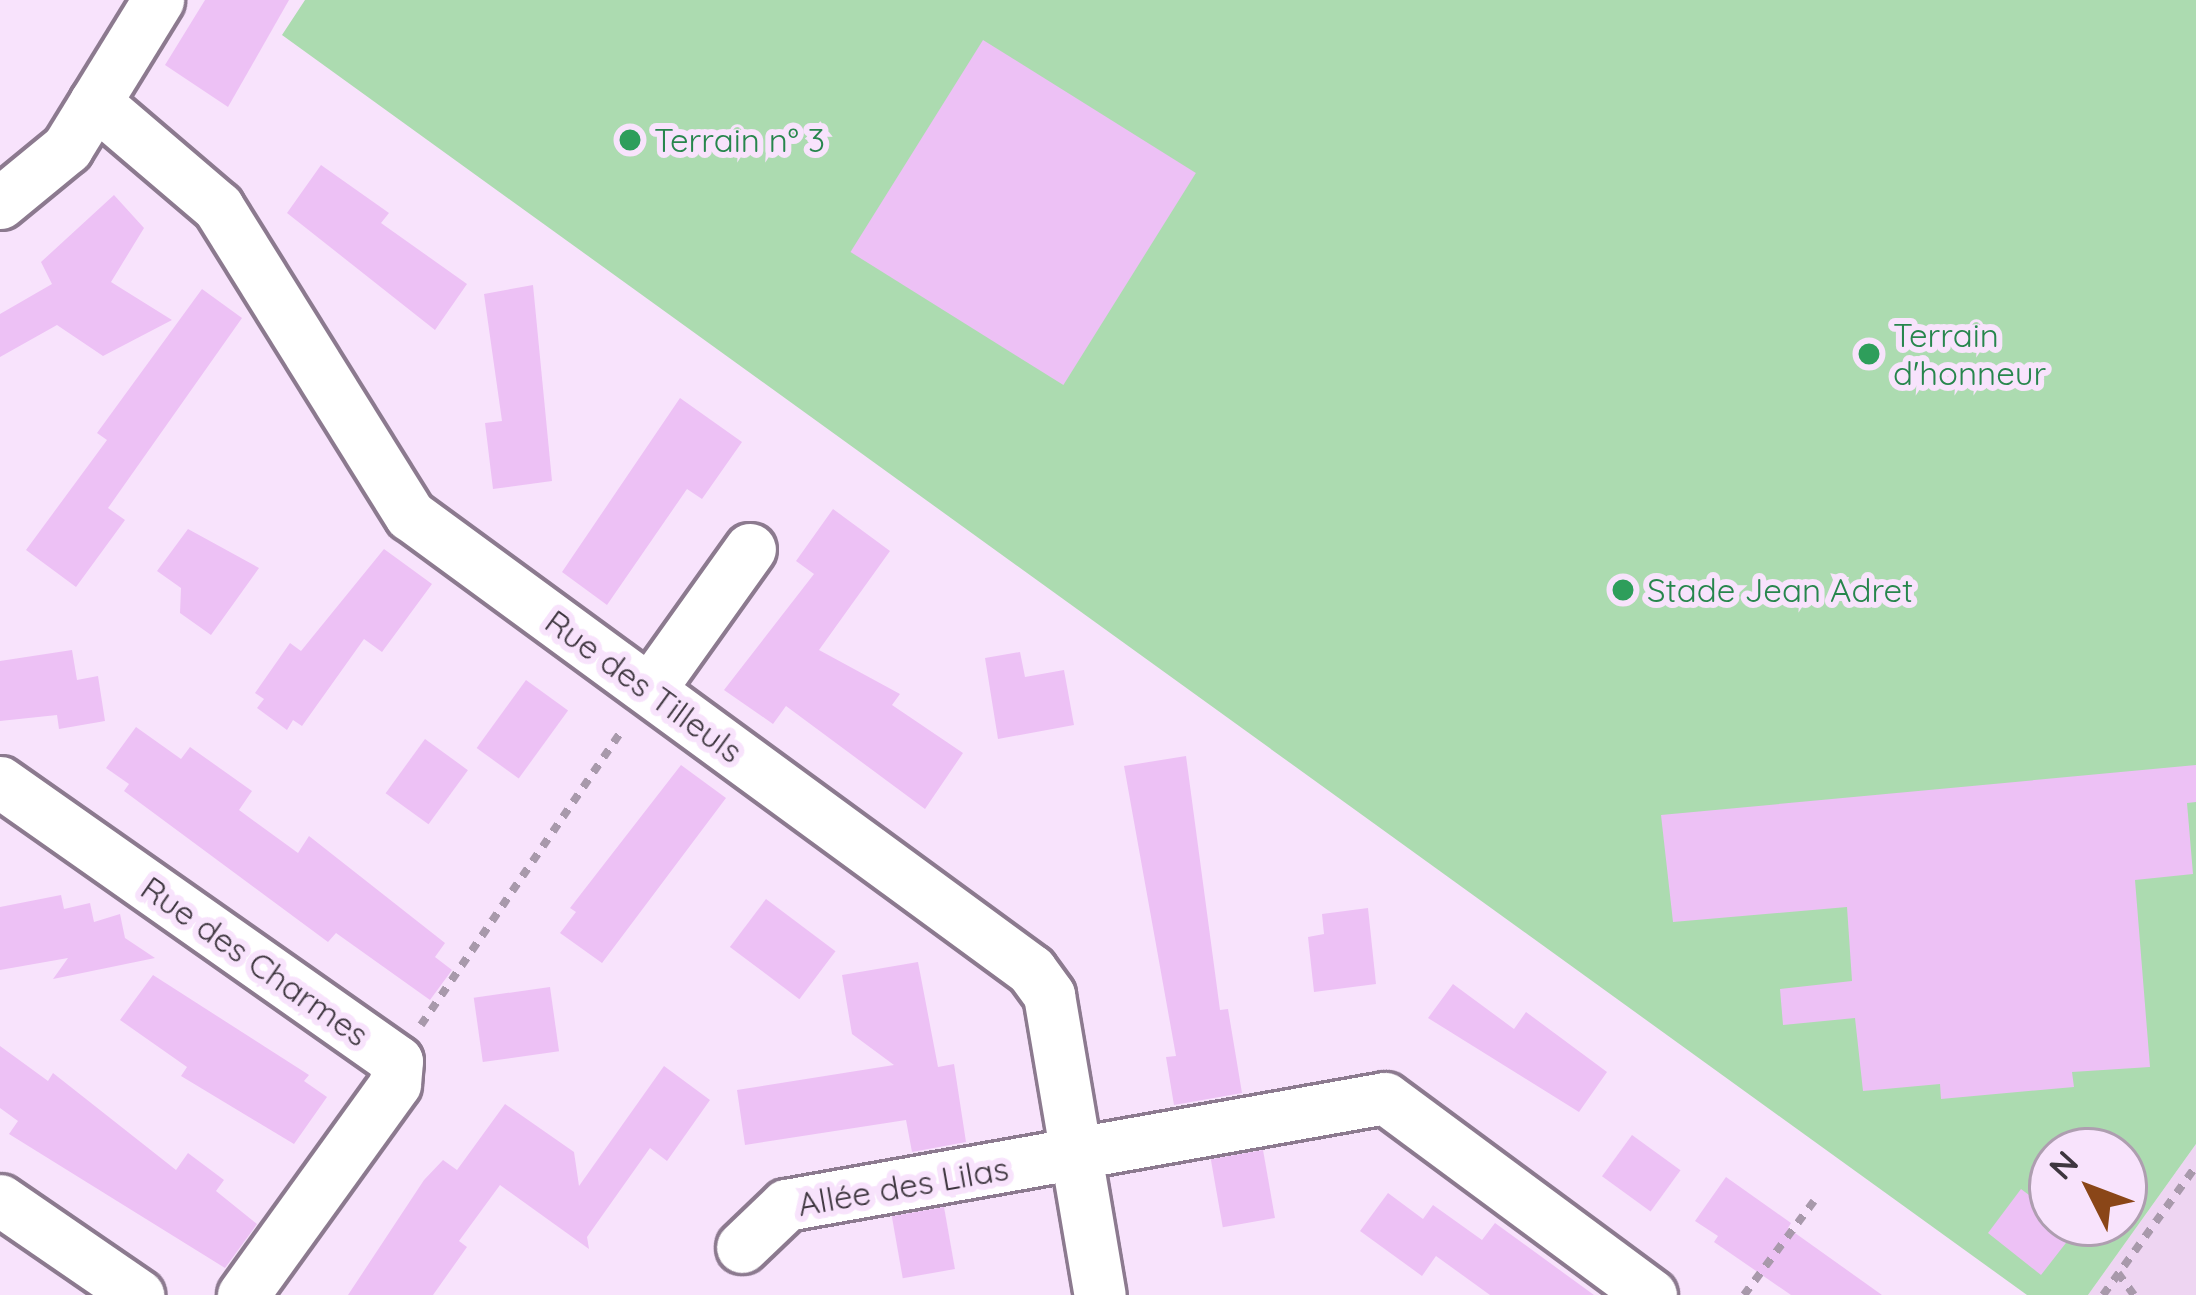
<!DOCTYPE html>
<html>
<head>
<meta charset="utf-8">
<style>
	body { margin:0 }
	#map { position:relative; width:2196px; height:1295px; overflow:hidden; background:#f8e3fc; font-family:Quicksand,sans-serif }
	div>[style] { position:absolute }
	[style*='--x'] { left:calc(var(--x)*1px); top:calc(var(--y)*1px); width:calc(var(--w)*1px); rotate:calc(var(--a)*1deg) }
	.built>* { inset:0; background:#eed5f2 }
	.green>* { inset:0; background:#acdbb0 }
	.building>* { inset:0; background:#edc1f5; transform-origin:0 0 }
	.path>* { height:8px; margin-top:-4px; transform-origin:0; background:repeating-linear-gradient(90deg,#a899ab 0 9px,transparent 0 18px) }
	.roads { filter:drop-shadow(3px 0 #8c7a8f) drop-shadow(-3px 0 #8c7a8f) drop-shadow(0 3px #8c7a8f) drop-shadow(0 -3px #8c7a8f) }
	.minor>* { height:51px; margin:-25.5px; padding:0 25.5px; transform-origin:25.5px; border-radius:25.5px; background:#fff }
	.dots>* { width:33px; height:33px; translate:-50% -50%; box-sizing:border-box; border:6px solid #f8e3fc; border-radius:50% }
	span { translate:-50% -50%; white-space:nowrap; text-align:center; line-height:1.15; -webkit-text-stroke:12px #f8e3fc; paint-order:stroke }
	.leisure-label { font-size:33px; color:#27864d }
	.left { translate:0 -50%; text-align:left }
	.street-label { font-size:33px; color:#3e363f }
	.north { position:absolute; left:2028px; top:1127px; width:120px; height:120px; box-sizing:border-box; background:#f8e3fc; border:3px solid #ae9eb0; border-radius:50%; rotate:312deg; font-size:33px; font-weight:700; line-height:48px; text-align:center; color:#3e363f }
	.north::after { content:''; display:block; margin:auto; width:42px; height:54px; background:#8a4618; clip-path:polygon(50% 0,100% 100%,50% 72%,0 100%) }
</style>
</head>
<body>
<div id="map">
	<div class="built">
		<div style="clip-path:polygon(2196px 1144px,2196px 1295px,2088px 1295px)"></div>
	</div>
	<div class="green">
		<div style="clip-path:polygon(evenodd,305px 0,2196px 0,2196px 1144px,2088px 1295px,2027px 1295px,282px 35px,305px 0,2052px 1151px,2124px 1151px,2124px 1223px,2052px 1223px,2052px 1151px)"></div>
	</div>
	<div class="building">
		<div style="clip-path:polygon(205px 0,289px 0,228px 107px,165px 65px)"></div>
		<div style="left:983px;top:40px;width:251px;height:250px;rotate:32deg"></div>
		<div style="clip-path:polygon(321px 165px,389px 213px,381px 223px,467px 284px,435px 330px,287px 213px)"></div>
		<div style="clip-path:polygon(114px 195px,144px 228px,111px 282px,172px 320px,103px 356px,57px 325px,0 357px,0 314px,52px 284px,41px 262px)"></div>
		<div style="clip-path:polygon(533px 285px,552px 481px,493px 489px,485px 423px,502px 421px,484px 294px)"></div>
		<div style="clip-path:polygon(202px 289px,242px 318px,108px 508px,125px 520px,76px 587px,26px 550px,107px 440px,97px 433px)"></div>
		<div style="clip-path:polygon(680px 398px,742px 442px,702px 499px,687px 489px,607px 605px,562px 572px)"></div>
		<div style="clip-path:polygon(833px 509px,890px 551px,819px 650px,900px 694px,892px 705px,963px 753px,925px 809px,786px 706px,773px 724px,724px 690px,814px 574px,796px 561px)"></div>
		<div style="clip-path:polygon(188px 529px,259px 568px,211px 635px,180px 613px,181px 588px,157px 571px)"></div>
		<div style="clip-path:polygon(384px 549px,432px 584px,382px 652px,364px 639px,302px 726px,293px 720px,287px 730px,257px 708px,264px 699px,255px 693px,290px 643px,301px 651px)"></div>
		<div style="clip-path:polygon(72px 650px,77px 680px,98px 676px,105px 721px,59px 729px,57px 715px,0 721px,0 661px)"></div>
		<div style="clip-path:polygon(1020px 652px,1025px 677px,1064px 670px,1074px 725px,998px 739px,985px 658px)"></div>
		<div style="left:526px;top:680px;width:52px;height:84px;rotate:36deg"></div>
		<div style="clip-path:polygon(136px 727px,181px 759px,190px 747px,252px 791px,239px 810px,298px 853px,309px 836px,445px 943px,435px 957px,452px 970px,430px 1000px,336px 933px,328px 942px,124px 791px,129px 784px,106px 768px)"></div>
		<div style="left:425px;top:739px;width:53px;height:67px;rotate:36deg"></div>
		<div style="clip-path:polygon(1186px 756px,1220px 1010px,1228px 1009px,1242px 1093px,1174px 1105px,1166px 1057px,1176px 1056px,1124px 766px)"></div>
		<div style="clip-path:polygon(681px 765px,726px 798px,602px 963px,560px 933px,576px 912px,570px 908px)"></div>
		<div style="clip-path:polygon(2196px 765px,2196px 802px,2187px 803px,2193px 874px,2135px 880px,2150px 1067px,2072px 1072px,2074px 1087px,1941px 1099px,1940px 1084px,1863px 1091px,1855px 1018px,1783px 1025px,1780px 989px,1852px 981px,1847px 907px,1673px 922px,1661px 815px)"></div>
		<div style="clip-path:polygon(61px 895px,64px 909px,90px 903px,94px 922px,120px 914px,125px 938px,155px 958px,53px 979px,68px 958px,0 970px,0 907px)"></div>
		<div style="left:766px;top:899px;width:87px;height:60px;rotate:37deg"></div>
		<div style="clip-path:polygon(1368px 908px,1376px 984px,1314px 992px,1308px 937px,1324px 934px,1322px 914px)"></div>
		<div style="clip-path:polygon(918px 962px,938px 1067px,954px 1064px,966px 1142px,912px 1152px,906px 1120px,745px 1145px,737px 1090px,894px 1065px,852px 1034px,842px 975px)"></div>
		<div style="clip-path:polygon(153px 975px,309px 1075px,304px 1081px,327px 1097px,294px 1144px,181px 1076px,187px 1067px,120px 1020px)"></div>
		<div style="clip-path:polygon(1453px 984px,1514px 1029px,1526px 1012px,1607px 1072px,1579px 1112px,1428px 1018px)"></div>
		<div style="left:550px;top:987px;width:65px;height:77px;rotate:82deg"></div>
		<div style="clip-path:polygon(0 1046px,48px 1081px,53px 1073px,176px 1170px,188px 1153px,224px 1180px,216px 1191px,257px 1224px,225px 1268px,9px 1134px,18px 1121px,0 1108px)"></div>
		<div style="clip-path:polygon(664px 1066px,710px 1100px,667px 1161px,650px 1148px,587px 1237px,589px 1249px,500px 1185px,459px 1241px,467px 1247px,433px 1295px,348px 1295px,424px 1180px,443px 1160px,457px 1170px,505px 1104px,574px 1152px,579px 1186px)"></div>
		<div style="left:1632px;top:1135px;width:60px;height:51px;rotate:36deg"></div>
		<div style="left:1263px;top:1150px;width:69px;height:53px;rotate:80deg"></div>
		<div style="clip-path:polygon(1726px 1177px,1791px 1223px,1788px 1228px,1882px 1295px,1791px 1295px,1714px 1242px,1718px 1236px,1695px 1221px)"></div>
		<div style="clip-path:polygon(2021px 1189px,2052px 1212px,2052px 1223px,2076px 1230px,2041px 1275px,1988px 1233px)"></div>
		<div style="clip-path:polygon(1388px 1193px,1423px 1219px,1433px 1205px,1482px 1240px,1495px 1223px,1594px 1295px,1490px 1295px,1436px 1256px,1422px 1276px,1360px 1231px)"></div>
		<div style="left:944px;top:1207px;width:63px;height:53px;rotate:80deg"></div>
	</div>
	<div class="path">
		<div style="--x:421;--y:1025;--w:357;--a:-55.7"></div>
		<div style="--x:2118;--y:1273;--w:27;--a:54"></div>
		<div style="--x:1744;--y:1295;--w:117;--a:-53.3"></div>
		<div style="--x:2103;--y:1295;--w:159;--a:-54.2"></div>
	</div>
	<div class="roads">
		<div class="minor">
			<div style="--x:95;--y:102;--w:162;--a:40.5"></div>
			<div style="--x:218;--y:207;--w:363;--a:58.1"></div>
			<div style="--x:410;--y:515;--w:770;--a:36.23"></div>
			<div style="--x:1031;--y:970;--w:31;--a:54"></div>
			<div style="--x:1049;--y:995;--w:304;--a:80.4"></div>
			<div style="--x:0;--y:203;--w:87;--a:-39.4"></div>
			<div style="--x:67;--y:148;--w:174;--a:-58.4"></div>
			<div style="--x:650;--y:689;--w:172;--a:-54.5"></div>
			<div style="--x:0;--y:782;--w:485;--a:35.1"></div>
			<div style="--x:397;--y:1061;--w:23;--a:95"></div>
			<div style="--x:395;--y:1084;--w:260;--a:125.8"></div>
			<div style="--x:0;--y:1200;--w:168;--a:34.5"></div>
			<div style="--x:742;--y:1247;--w:61;--a:-43.7"></div>
			<div style="--x:786;--y:1205;--w:608;--a:-10.13"></div>
			<div style="--x:1385;--y:1098;--w:331;--a:36.5"></div>
		</div>
	</div>
	<div class="dots">
		<div style="left:630px;top:140px;background:#2e9e5b"></div>
		<div style="left:1869px;top:354px;background:#2e9e5b"></div>
		<div style="left:1623px;top:590px;background:#2e9e5b"></div>
	</div>
	<div class="leisure-label">
		<span class="left" style="left:654px;top:140px">Terrain n° 3</span>
		<span class="left" style="left:1893px;top:354px">Terrain<br>d'honneur</span>
		<span class="left" style="left:1647px;top:590px">Stade Jean Adret</span>
	</div>
	<div class="street-label">
		<span style="left:644px;top:686px;rotate:36deg">Rue des Tilleuls</span>
		<span style="left:255px;top:961px;rotate:35deg">Rue des Charmes</span>
		<span style="left:903px;top:1186px;rotate:-10deg">Allée des Lilas</span>
	</div>
	<div class="north">N</div>
</div>
</body>
</html>
